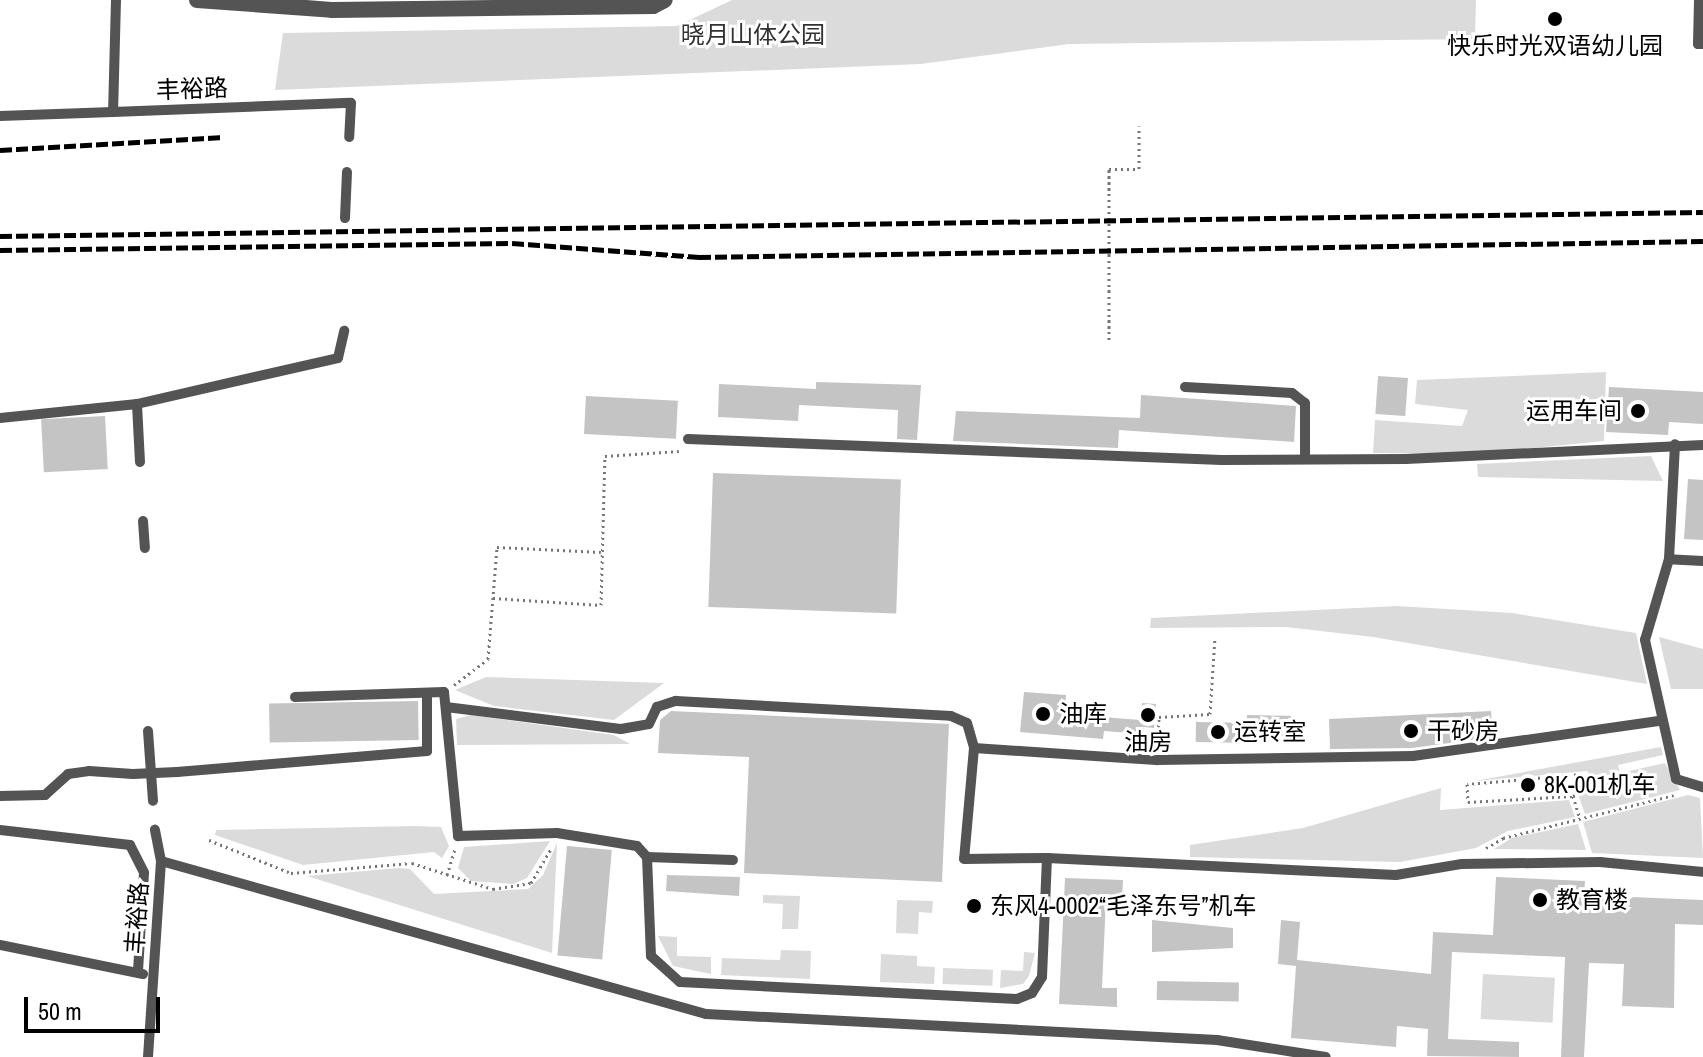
<!DOCTYPE html>
<html>
<head>
<meta charset="utf-8">
<style>
	body { margin:0 }
	#map { position:relative; width:1703px; height:1057px; overflow:hidden; background:#fff; font-family:"Archivo Narrow","Noto Sans SC",sans-serif }
	div>[style] { position:absolute }
	[style*='--x'] { left:calc(var(--x)*1px); top:calc(var(--y)*1px); width:calc(var(--w)*1px); rotate:calc(var(--a)*1deg) }
	.green>* { inset:0; background:#dbdbdb; transform-origin:0 0 }
	.building>* { inset:0; background:#c4c4c4; transform-origin:0 0 }
	.path>* { height:3px; margin-top:-1.5px; transform-origin:0; background:repeating-linear-gradient(90deg,#767676 0 2px,transparent 0 6px) }
	.service>* { height:10px; margin:-5px; padding:0 5px; transform-origin:5px; border-radius:5px; background:#545454 }
	.tertiary>* { height:16px; margin:-8px; padding:0 8px; transform-origin:8px; border-radius:8px; background:#545454 }
	.rail>* { height:5px; margin-top:-2.5px; transform-origin:0; background:repeating-linear-gradient(90deg,#000 0 12px,transparent 0 16px) }
	.service-bridge>* { height:10px; margin:-5px; padding:0 5px; transform-origin:5px; border-radius:5px; background:#545454 }
	.dots>* { width:22px; height:22px; translate:-50% -50%; box-sizing:border-box; border:4px solid #fff; border-radius:50% }
	span { translate:-50% -50%; white-space:nowrap; text-align:center; line-height:1.15; -webkit-text-stroke:6px #fff; paint-order:stroke }
	.park-label { font-size:24px; color:#323232 }
	.poi-label { font-size:24px; color:#000 }
	.right { translate:-100% -50%; text-align:right }
	.left { translate:0 -50%; text-align:left }
	.street-label { font-size:24px; color:#000 }
	.scale { position:absolute; left:24px; top:997px; width:136px; height:36px; box-sizing:border-box; border:4px solid #000; border-top:0; padding-left:10px; font-size:24px; line-height:28px; white-space:nowrap; color:#000; -webkit-text-stroke:6px #fff; paint-order:stroke }
</style>
</head>
<body>
<div id="map">
	<div class="green">
		<div style="clip-path:polygon(732px 0,1476px 0,1475px 39px,1069px 44px,921px 64px,275px 90px,283px 33px,677px 26px)"></div>
		<div style="clip-path:polygon(1606px 372px,1604px 441px,1475px 454px,1373px 453px,1375px 420px,1462px 426px,1468px 410px,1415px 404px,1417px 380px)"></div>
		<div style="clip-path:polygon(1651px 456px,1663px 481px,1478px 477px,1477px 464px)"></div>
		<div style="clip-path:polygon(1397px 606px,1512px 613px,1636px 633px,1647px 684px,1373px 637px,1286px 627px,1150px 628px,1151px 618px)"></div>
		<div style="clip-path:polygon(1659px 637px,1703px 649px,1703px 689px,1671px 689px)"></div>
		<div style="clip-path:polygon(486px 677px,664px 683px,614px 720px,494px 706px,455px 690px)"></div>
		<div style="clip-path:polygon(471px 715px,614px 735px,630px 744px,457px 745px,456px 719px)"></div>
		<div style="clip-path:polygon(1661px 747px,1663px 755px,1618px 765px,1620px 773px,1665px 763px,1680px 790px,1585px 814px,1579px 797px,1589px 789px,1588px 771px,1475px 781px)"></div>
		<div style="clip-path:polygon(1441px 788px,1440px 810px,1569px 800px,1575px 817px,1508px 831px,1476px 848px,1400px 862px,1190px 857px,1190px 845px,1303px 828px)"></div>
		<div style="clip-path:polygon(1688px 795px,1700px 798px,1703px 858px,1592px 853px,1583px 822px)"></div>
		<div style="clip-path:polygon(1578px 824px,1586px 850px,1494px 849px,1512px 838px)"></div>
		<div style="clip-path:polygon(415px 826px,441px 827px,449px 846px,442px 858px,434px 852px,303px 865px,215px 835px,216px 830px)"></div>
		<div style="clip-path:polygon(550px 841px,527px 878px,513px 884px,471px 881px,458px 868px,464px 847px)"></div>
		<div style="clip-path:polygon(557px 843px,552px 953px,307px 876px,398px 868px,410px 869px,434px 894px,528px 889px,543px 875px)"></div>
		<div style="clip-path:polygon(763px 895px,800px 896px,798px 929px,782px 929px,783px 904px,763px 903px)"></div>
		<div style="clip-path:polygon(897px 900px,933px 901px,932px 913px,919px 912px,918px 934px,896px 933px)"></div>
		<div style="clip-path:polygon(658px 936px,677px 937px,677px 956px,711px 957px,711px 974px,673px 966px)"></div>
		<div style="clip-path:polygon(781px 950px,811px 951px,810px 979px,721px 975px,722px 958px,780px 960px)"></div>
		<div style="clip-path:polygon(1024px 952px,1035px 953px,1029px 976px,1023px 984px,1000px 988px,1001px 970px,1023px 971px)"></div>
		<div style="clip-path:polygon(881px 954px,917px 956px,917px 966px,935px 967px,934px 984px,880px 982px)"></div>
		<div style="left:943px;top:968px;width:50px;height:16px;rotate:2deg"></div>
		<div style="left:1483px;top:974px;width:72px;height:45px;rotate:3deg"></div>
	</div>
	<div class="building">
		<div style="left:1378px;top:376px;width:30px;height:38px;rotate:4deg"></div>
		<div style="clip-path:polygon(816px 382px,921px 385px,917px 440px,897px 439px,898px 410px,799px 405px,798px 421px,718px 417px,719px 384px,816px 389px)"></div>
		<div style="clip-path:polygon(1609px 387px,1703px 392px,1703px 424px,1669px 422px,1668px 435px,1606px 432px)"></div>
		<div style="clip-path:polygon(1141px 395px,1296px 406px,1294px 442px,1119px 430px,1118px 448px,953px 441px,956px 411px,1140px 418px)"></div>
		<div style="left:586px;top:396px;width:92px;height:38px;rotate:3deg"></div>
		<div style="left:105px;top:416px;width:53px;height:64px;rotate:87deg"></div>
		<div style="left:713px;top:473px;width:188px;height:134px;rotate:2deg"></div>
		<div style="clip-path:polygon(1688px 479px,1703px 480px,1703px 540px,1684px 539px)"></div>
		<div style="clip-path:polygon(1024px 692px,1066px 695px,1065px 714px,1140px 720px,1142px 703px,1156px 704px,1154px 728px,1144px 727px,1143px 734px,1104px 731px,1103px 739px,1020px 732px)"></div>
		<div style="left:418px;top:701px;width:39px;height:149px;rotate:89deg"></div>
		<div style="clip-path:polygon(671px 711px,949px 724px,942px 882px,744px 873px,749px 757px,658px 753px,660px 720px)"></div>
		<div style="clip-path:polygon(1491px 711px,1493px 737px,1412px 748px,1330px 749px,1329px 719px)"></div>
		<div style="left:1247px;top:715px;width:44px;height:20px;rotate:1deg"></div>
		<div style="left:1196px;top:722px;width:45px;height:20px;rotate:1deg"></div>
		<div style="left:567px;top:846px;width:45px;height:110px;rotate:5deg"></div>
		<div style="clip-path:polygon(667px 875px,740px 877px,739px 896px,666px 891px)"></div>
		<div style="clip-path:polygon(1496px 877px,1585px 881px,1584px 895px,1703px 900px,1703px 925px,1675px 924px,1674px 1008px,1622px 1006px,1624px 964px,1589px 963px,1584px 1057px,1561px 1057px,1565px 957px,1452px 952px,1448px 1039px,1519px 1042px,1519px 1057px,1427px 1056px,1428px 1029px,1397px 1026px,1396px 1047px,1291px 1038px,1296px 966px,1278px 964px,1281px 920px,1300px 922px,1297px 960px,1431px 974px,1433px 932px,1493px 935px)"></div>
		<div style="clip-path:polygon(1065px 878px,1123px 880px,1122px 900px,1106px 899px,1102px 988px,1117px 988px,1117px 1007px,1059px 1004px)"></div>
		<div style="clip-path:polygon(1152px 920px,1233px 928px,1233px 948px,1152px 952px)"></div>
		<div style="left:1157px;top:981px;width:82px;height:19px;rotate:1deg"></div>
	</div>
	<div class="path">
		<div style="--x:1109;--y:340;--w:171;--a:-90"></div>
		<div style="--x:1109;--y:169;--w:30;--a:0"></div>
		<div style="--x:1139;--y:169;--w:43;--a:-90"></div>
		<div style="--x:493;--y:598;--w:108;--a:3.7"></div>
		<div style="--x:601;--y:605;--w:149;--a:-88.5"></div>
		<div style="--x:605;--y:456;--w:74;--a:-3.9"></div>
		<div style="--x:454;--y:685;--w:43;--a:-37.4"></div>
		<div style="--x:488;--y:659;--w:112;--a:-85.4"></div>
		<div style="--x:497;--y:547;--w:104;--a:2.8"></div>
		<div style="--x:1158;--y:745;--w:28;--a:-88"></div>
		<div style="--x:1159;--y:717;--w:51;--a:-3.4"></div>
		<div style="--x:1210;--y:714;--w:77;--a:-86.3"></div>
		<div style="--x:1573;--y:796;--w:13;--a:-29"></div>
		<div style="--x:1584;--y:790;--w:16;--a:-97"></div>
		<div style="--x:1582;--y:774;--w:115;--a:175"></div>
		<div style="--x:1467;--y:784;--w:18;--a:87"></div>
		<div style="--x:1468;--y:802;--w:105;--a:-3.3"></div>
		<div style="--x:1573;--y:796;--w:24;--a:73"></div>
		<div style="--x:209;--y:840;--w:88;--a:21.9"></div>
		<div style="--x:291;--y:873;--w:121;--a:-4.7"></div>
		<div style="--x:412;--y:863;--w:85;--a:17.8"></div>
		<div style="--x:493;--y:889;--w:38;--a:-9"></div>
		<div style="--x:531;--y:883;--w:42;--a:-59.7"></div>
		<div style="--x:1486;--y:848;--w:20;--a:-30"></div>
		<div style="--x:1503;--y:838;--w:176;--a:-14.1"></div>
		<div style="--x:447;--y:875;--w:28;--a:-73"></div>
	</div>
	<div class="service">
		<div style="--x:116;--y:0;--w:112;--a:91.5"></div>
		<div style="--x:113;--y:112;--w:238;--a:-2.2"></div>
		<div style="--x:351;--y:103;--w:34;--a:93"></div>
		<div style="--x:1699;--y:0;--w:44;--a:91.3"></div>
		<div style="--x:1698;--y:44;--w:5;--a:0"></div>
		<div style="--x:0;--y:116;--w:113;--a:-2"></div>
		<div style="--x:345;--y:218;--w:46;--a:-87.5"></div>
		<div style="--x:1185;--y:387;--w:107;--a:3.2"></div>
		<div style="--x:1292;--y:393;--w:16;--a:38"></div>
		<div style="--x:1305;--y:403;--w:56;--a:90"></div>
		<div style="--x:0;--y:418;--w:138;--a:-5.8"></div>
		<div style="--x:688;--y:439;--w:534;--a:2.25"></div>
		<div style="--x:1222;--y:460;--w:184;--a:-0.3"></div>
		<div style="--x:1406;--y:459;--w:297;--a:-2.7"></div>
		<div style="--x:140;--y:462;--w:58;--a:-93"></div>
		<div style="--x:137;--y:404;--w:206;--a:-12.9"></div>
		<div style="--x:338;--y:358;--w:28;--a:-77"></div>
		<div style="--x:143;--y:521;--w:27;--a:86"></div>
		<div style="--x:1669;--y:559;--w:115;--a:-87"></div>
		<div style="--x:1703;--y:561;--w:34;--a:-177"></div>
		<div style="--x:1669;--y:559;--w:84;--a:106.5"></div>
		<div style="--x:1645;--y:640;--w:142;--a:77.4"></div>
		<div style="--x:1676;--y:779;--w:28;--a:17"></div>
		<div style="--x:295;--y:697;--w:149;--a:-1.9"></div>
		<div style="--x:444;--y:692;--w:145;--a:84.4"></div>
		<div style="--x:458;--y:836;--w:99;--a:-1.7"></div>
		<div style="--x:557;--y:833;--w:81;--a:9.2"></div>
		<div style="--x:637;--y:846;--w:15;--a:48"></div>
		<div style="--x:647;--y:857;--w:99;--a:87.7"></div>
		<div style="--x:651;--y:956;--w:39;--a:42"></div>
		<div style="--x:680;--y:982;--w:337;--a:2.9"></div>
		<div style="--x:1017;--y:999;--w:16;--a:-22"></div>
		<div style="--x:1032;--y:993;--w:19;--a:-58"></div>
		<div style="--x:1042;--y:977;--w:119;--a:-87.6"></div>
		<div style="--x:1047;--y:858;--w:349;--a:2.8"></div>
		<div style="--x:1396;--y:875;--w:67;--a:-9.5"></div>
		<div style="--x:1462;--y:864;--w:138;--a:-0.8"></div>
		<div style="--x:1600;--y:862;--w:103;--a:5.5"></div>
		<div style="--x:446;--y:707;--w:176;--a:7.2"></div>
		<div style="--x:621;--y:729;--w:28;--a:-10"></div>
		<div style="--x:649;--y:724;--w:19;--a:-65"></div>
		<div style="--x:657;--y:707;--w:20;--a:-18"></div>
		<div style="--x:676;--y:701;--w:275;--a:3.1"></div>
		<div style="--x:951;--y:716;--w:17;--a:24"></div>
		<div style="--x:967;--y:723;--w:26;--a:74"></div>
		<div style="--x:974;--y:748;--w:111;--a:95.1"></div>
		<div style="--x:964;--y:859;--w:83;--a:-0.7"></div>
		<div style="--x:148;--y:731;--w:70;--a:85.9"></div>
		<div style="--x:974;--y:748;--w:183;--a:3.8"></div>
		<div style="--x:1157;--y:760;--w:256;--a:-0.9"></div>
		<div style="--x:1413;--y:756;--w:248;--a:-8.1"></div>
		<div style="--x:177;--y:772;--w:251;--a:-4.8"></div>
		<div style="--x:427;--y:751;--w:58;--a:-90"></div>
		<div style="--x:0;--y:796;--w:45;--a:-1.3"></div>
		<div style="--x:45;--y:795;--w:31;--a:-42"></div>
		<div style="--x:68;--y:774;--w:21;--a:-8"></div>
		<div style="--x:89;--y:771;--w:44;--a:3.9"></div>
		<div style="--x:0;--y:830;--w:131;--a:6.6"></div>
		<div style="--x:130;--y:845;--w:31;--a:63"></div>
		<div style="--x:144;--y:873;--w:99;--a:93.5"></div>
		<div style="--x:647;--y:857;--w:86;--a:2"></div>
		<div style="--x:161;--y:861;--w:566;--a:15.68"></div>
		<div style="--x:706;--y:1014;--w:512;--a:2.91"></div>
		<div style="--x:1217;--y:1040;--w:110;--a:8.9"></div>
		<div style="--x:0;--y:945;--w:146;--a:11.5"></div>
		<div style="--x:148;--y:1057;--w:196;--a:-86.2"></div>
		<div style="--x:161;--y:861;--w:32;--a:-101"></div>
	</div>
	<div class="tertiary">
		<div style="--x:197;--y:0;--w:135;--a:4.2"></div>
		<div style="--x:332;--y:10;--w:321;--a:-0.7"></div>
		<div style="--x:653;--y:6;--w:13;--a:-27"></div>
	</div>
	<div class="rail">
		<div style="--x:0;--y:150;--w:224;--a:-3.3"></div>
		<div style="--x:0;--y:236;--w:1703;--a:-0.81"></div>
		<div style="--x:0;--y:250;--w:512;--a:-0.78"></div>
		<div style="--x:512;--y:243;--w:188;--a:4.3"></div>
		<div style="--x:699;--y:257;--w:1004;--a:-0.91"></div>
	</div>
	<div class="service-bridge">
		<div style="--x:133;--y:774;--w:44;--a:-2.6"></div>
	</div>
	<div class="dots">
		<div style="left:1555px;top:19px;background:#000"></div>
		<div style="left:1638px;top:411px;background:#000"></div>
		<div style="left:1043px;top:714px;background:#000"></div>
		<div style="left:1148px;top:715px;background:#000"></div>
		<div style="left:1411px;top:731px;background:#000"></div>
		<div style="left:1218px;top:732px;background:#000"></div>
		<div style="left:1528px;top:785px;background:#000"></div>
		<div style="left:1540px;top:900px;background:#000"></div>
		<div style="left:974px;top:906px;background:#000"></div>
	</div>
	<div class="park-label">
		<span style="left:753px;top:35px">晓月山体公园</span>
	</div>
	<div class="poi-label">
		<span style="left:1555px;top:46px">快乐时光双语幼儿园</span>
		<span class="right" style="left:1622px;top:411px">运用车间</span>
		<span class="left" style="left:1059px;top:714px">油库</span>
		<span class="left" style="left:1427px;top:731px">干砂房</span>
		<span class="left" style="left:1234px;top:732px">运转室</span>
		<span style="left:1148px;top:742px">油房</span>
		<span class="left" style="left:1544px;top:785px">8K-001机车</span>
		<span class="left" style="left:1556px;top:900px">教育楼</span>
		<span class="left" style="left:990px;top:906px">东风4-0002“毛泽东号”机车</span>
	</div>
	<div class="street-label">
		<span style="left:192px;top:89px;rotate:-2deg">丰裕路</span>
		<span style="left:137px;top:918px;rotate:-86deg">丰裕路</span>
	</div>
	<div class="scale">50 m</div>
</div>
</body>
</html>
